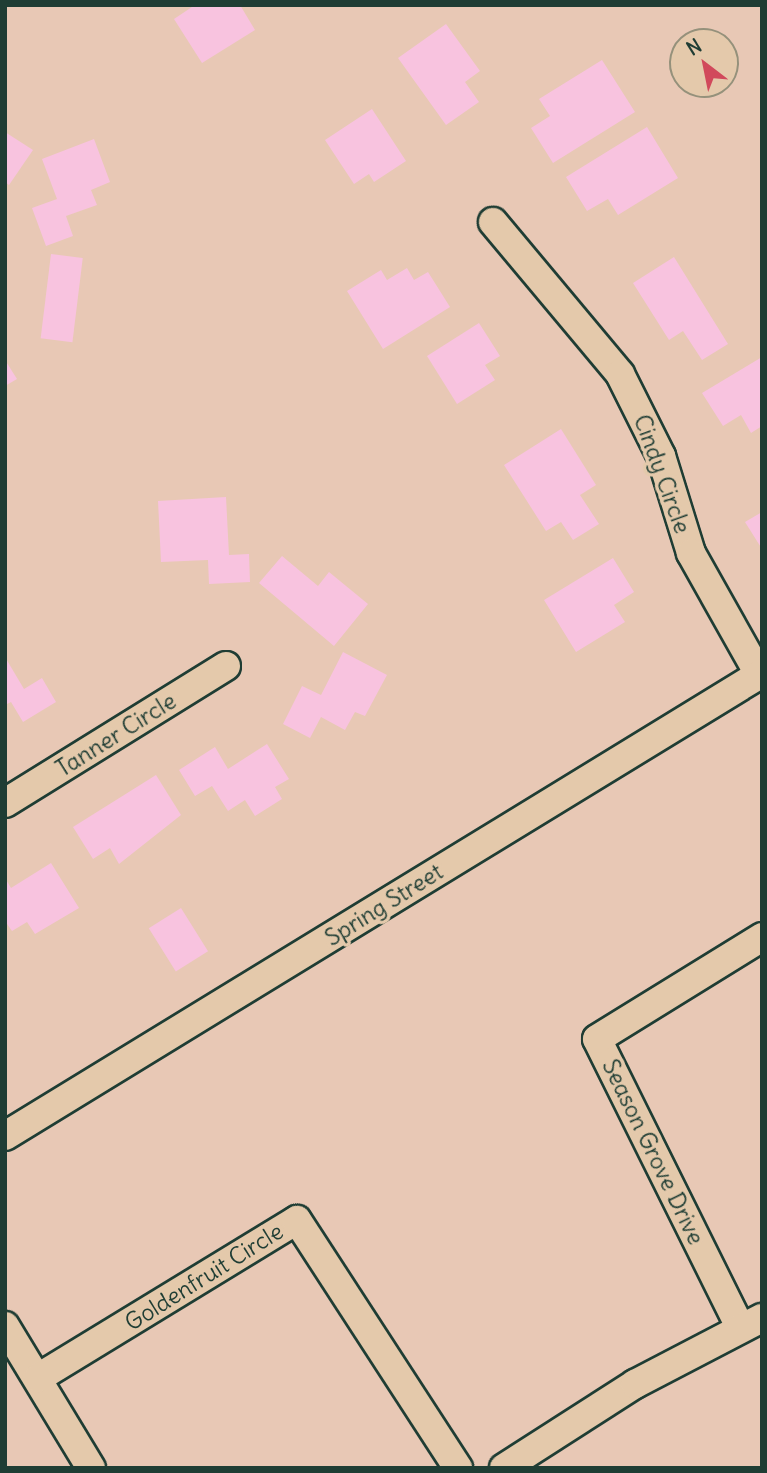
<!DOCTYPE html>
<html>
<head>
<meta charset="utf-8">
<style>
	body { margin:0 }
	#map { position:relative; width:767px; height:1473px; overflow:hidden; background:#e8c8b5; font-family:Delius,sans-serif }
	div>[style] { position:absolute }
	[style*='--x'] { left:calc(var(--x)*1px); top:calc(var(--y)*1px); width:calc(var(--w)*1px); rotate:calc(var(--a)*1deg) }
	.building>* { inset:0; background:#f8c3df; transform-origin:0 0 }
	.roads { filter:drop-shadow(2px 0 #1f3d34) drop-shadow(-2px 0 #1f3d34) drop-shadow(0 2px #1f3d34) drop-shadow(0 -2px #1f3d34) }
	.minor>* { height:28px; margin:-14px; padding:0 14px; transform-origin:14px; border-radius:14px; background:#e4c9ab }
	span { translate:-50% -50%; white-space:nowrap; text-align:center; line-height:1.15; -webkit-text-stroke:7px #e4c9ab; paint-order:stroke }
	.street-label { font-size:23px; color:#1f3d34 }
	.frame { position:absolute; inset:0; border:7px solid #1f3d34; pointer-events:none }
	.north { position:absolute; left:669px; top:28px; width:70px; height:70px; box-sizing:border-box; background:#e4c9ab; border:2px solid #95917b; border-radius:50%; rotate:328deg; font-size:19px; font-weight:700; line-height:28px; text-align:center; color:#1f3d34 }
	.north::after { content:''; display:block; margin:auto; width:24px; height:32px; background:#d1495b; clip-path:polygon(50% 0,100% 100%,50% 72%,0 100%) }
</style>
</head>
<body>
<div id="map">
	<div class="building">
		<div style="clip-path:polygon(195px 5px,240px 5px,255px 30px,202px 63px,174px 19px)"></div>
		<div style="clip-path:polygon(446px 24px,480px 71px,465px 82px,479px 102px,446px 125px,398px 58px)"></div>
		<div style="clip-path:polygon(602px 60px,635px 112px,553px 163px,531px 128px,550px 116px,539px 99px)"></div>
		<div style="clip-path:polygon(372px 109px,406px 161px,374px 182px,369px 174px,354px 184px,325px 140px)"></div>
		<div style="clip-path:polygon(647px 127px,678px 178px,618px 215px,608px 199px,587px 211px,566px 177px)"></div>
		<div style="clip-path:polygon(5px 132px,33px 150px,9px 185px,5px 182px)"></div>
		<div style="clip-path:polygon(94px 139px,110px 182px,91px 190px,97px 205px,66px 216px,73px 236px,46px 246px,32px 208px,57px 199px,42px 159px)"></div>
		<div style="left:51px;top:254px;width:32px;height:85px;rotate:7deg"></div>
		<div style="clip-path:polygon(674px 257px,728px 344px,702px 360px,683px 331px,669px 340px,633px 283px)"></div>
		<div style="clip-path:polygon(407px 268px,414px 280px,428px 272px,450px 307px,383px 349px,347px 291px,381px 270px,387px 280px)"></div>
		<div style="clip-path:polygon(479px 323px,500px 356px,485px 365px,495px 380px,457px 404px,427px 356px)"></div>
		<div style="clip-path:polygon(762px 357px,762px 426px,751px 433px,741px 415px,723px 426px,702px 393px)"></div>
		<div style="clip-path:polygon(5px 360px,17px 379px,5px 386px)"></div>
		<div style="clip-path:polygon(561px 429px,596px 485px,580px 495px,599px 524px,573px 540px,561px 522px,546px 531px,504px 465px)"></div>
		<div style="clip-path:polygon(226px 497px,229px 555px,249px 554px,250px 582px,209px 584px,208px 560px,161px 562px,158px 501px)"></div>
		<div style="clip-path:polygon(762px 512px,762px 549px,745px 522px)"></div>
		<div style="clip-path:polygon(282px 556px,318px 586px,329px 572px,368px 604px,334px 646px,259px 583px)"></div>
		<div style="clip-path:polygon(613px 558px,634px 592px,614px 605px,625px 622px,576px 652px,544px 600px)"></div>
		<div style="clip-path:polygon(343px 652px,387px 675px,365px 716px,355px 712px,345px 730px,321px 717px,310px 738px,283px 724px,302px 686px,321px 695px)"></div>
		<div style="clip-path:polygon(5px 657px,24px 689px,42px 678px,56px 702px,23px 722px,11px 702px,5px 705px)"></div>
		<div style="clip-path:polygon(267px 744px,289px 779px,275px 787px,282px 799px,255px 816px,245px 800px,228px 811px,212px 786px,195px 796px,179px 770px,215px 747px,228px 769px)"></div>
		<div style="clip-path:polygon(156px 775px,181px 815px,119px 864px,110px 848px,93px 859px,73px 827px)"></div>
		<div style="clip-path:polygon(51px 863px,79px 908px,35px 934px,27px 922px,12px 931px,5px 921px,5px 878px,11px 888px)"></div>
		<div style="left:181px;top:908px;width:51px;height:38px;rotate:58deg"></div>
	</div>
	<div class="roads">
		<div class="minor">
			<div style="--x:493;--y:222;--w:198;--a:50.1"></div>
			<div style="--x:620;--y:374;--w:92;--a:63.4"></div>
			<div style="--x:661;--y:456;--w:102;--a:72.8"></div>
			<div style="--x:691;--y:553;--w:139;--a:60.7"></div>
			<div style="--x:5;--y:803;--w:260;--a:-31.8"></div>
			<div style="--x:5;--y:1136;--w:887;--a:-31.45"></div>
			<div style="--x:739;--y:1325;--w:319;--a:-116.4"></div>
			<div style="--x:597;--y:1039;--w:194;--a:-31.7"></div>
			<div style="--x:5;--y:1326;--w:166;--a:58.8"></div>
			<div style="--x:38;--y:1378;--w:303;--a:-31.4"></div>
			<div style="--x:297;--y:1220;--w:296;--a:57"></div>
			<div style="--x:504;--y:1468;--w:156;--a:-32.7"></div>
			<div style="--x:635;--y:1384;--w:143;--a:-27.5"></div>
		</div>
	</div>
	<div class="street-label">
		<span style="left:662px;top:474px;rotate:70deg">Cindy Circle</span>
		<span style="left:116px;top:735px;rotate:-32deg">Tanner Circle</span>
		<span style="left:384px;top:905px;rotate:-32deg">Spring Street</span>
		<span style="left:653px;top:1152px;rotate:64deg">Season Grove Drive</span>
		<span style="left:204px;top:1277px;rotate:-32deg">Goldenfruit Circle</span>
	</div>
	<div class="frame"></div>
	<div class="north">N</div>
</div>
</body>
</html>
